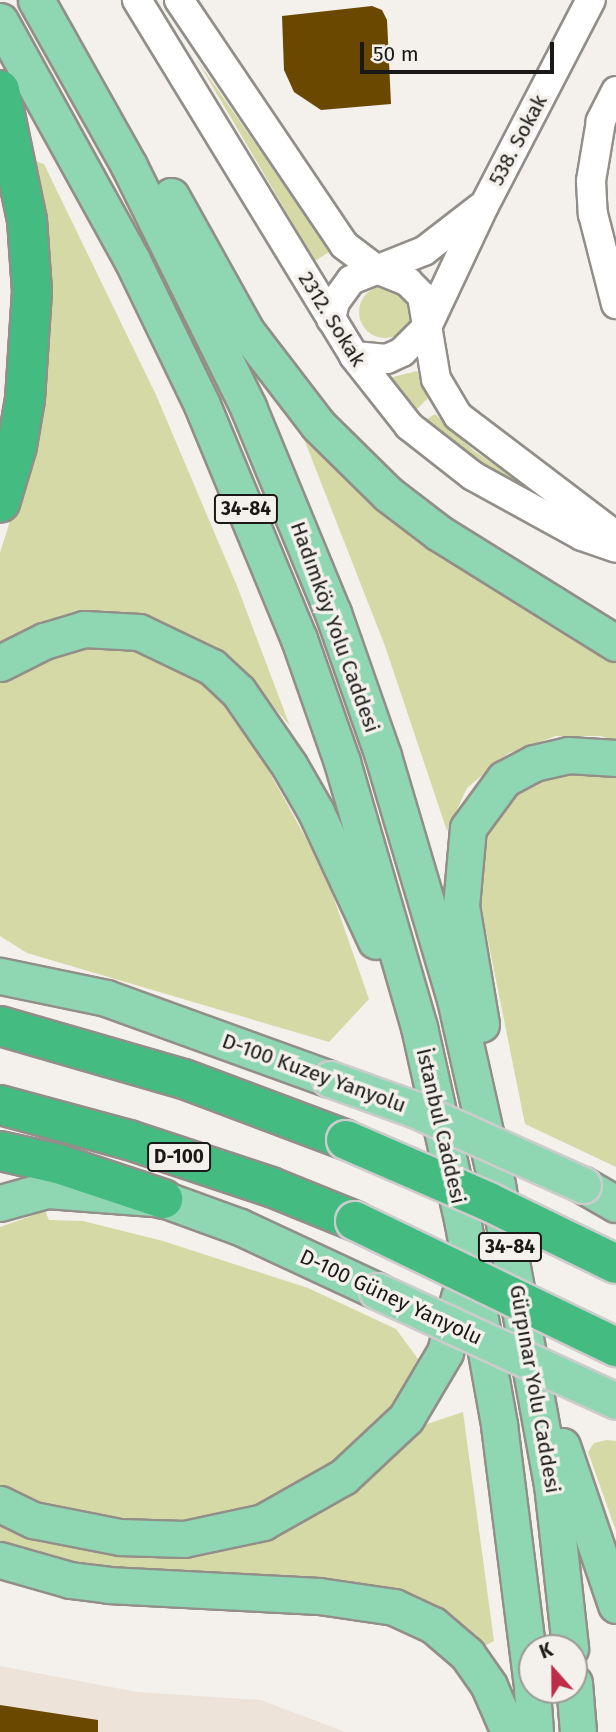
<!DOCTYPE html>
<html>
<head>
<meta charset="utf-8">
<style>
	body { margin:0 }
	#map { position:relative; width:616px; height:1732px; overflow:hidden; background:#f4f0eb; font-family:"Fira Sans",sans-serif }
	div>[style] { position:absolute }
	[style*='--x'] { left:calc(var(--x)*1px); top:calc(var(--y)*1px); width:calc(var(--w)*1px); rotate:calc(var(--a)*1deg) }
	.built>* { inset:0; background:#ede3d8 }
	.green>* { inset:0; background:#d5d9a5 }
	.round { border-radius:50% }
	.building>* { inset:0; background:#6b4800 }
	.roads { filter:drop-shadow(2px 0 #928e89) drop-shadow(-2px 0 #928e89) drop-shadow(0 2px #928e89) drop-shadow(0 -2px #928e89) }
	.minor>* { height:28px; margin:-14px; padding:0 14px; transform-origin:14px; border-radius:14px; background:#fff }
	.major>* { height:35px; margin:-17.5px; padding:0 17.5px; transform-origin:17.5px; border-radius:17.5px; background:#8fd6b3 }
	.highway>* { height:38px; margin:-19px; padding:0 19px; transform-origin:19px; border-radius:19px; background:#44bb80 }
	.bridges { filter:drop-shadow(2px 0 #cdcccc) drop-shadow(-2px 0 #cdcccc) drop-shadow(0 2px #cdcccc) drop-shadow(0 -2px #cdcccc) }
	.major-bridge>* { height:35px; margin:-17.5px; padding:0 17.5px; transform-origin:17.5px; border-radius:17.5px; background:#8fd6b3 }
	.highway-bridge>* { height:38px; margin:-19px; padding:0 19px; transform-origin:19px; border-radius:19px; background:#44bb80 }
	span { translate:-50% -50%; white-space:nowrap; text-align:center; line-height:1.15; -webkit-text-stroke:7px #f4f0eb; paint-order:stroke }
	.shield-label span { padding:2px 5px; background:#f4f0eb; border:2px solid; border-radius:5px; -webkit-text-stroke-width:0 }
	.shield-label { font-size:19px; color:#1a1917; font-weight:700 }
	.street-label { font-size:21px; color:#1a1917 }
	.north { position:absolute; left:518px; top:1634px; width:70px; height:70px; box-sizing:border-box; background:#f4f0eb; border:2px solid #9d9a96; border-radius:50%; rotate:339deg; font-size:19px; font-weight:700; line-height:28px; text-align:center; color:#1a1917 }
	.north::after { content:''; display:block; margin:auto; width:24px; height:32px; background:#be2d47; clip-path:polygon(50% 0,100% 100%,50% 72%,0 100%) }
	.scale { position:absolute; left:360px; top:42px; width:194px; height:32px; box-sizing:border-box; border:4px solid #1a1917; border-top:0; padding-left:9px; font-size:21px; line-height:24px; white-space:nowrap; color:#1a1917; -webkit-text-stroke:5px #f4f0eb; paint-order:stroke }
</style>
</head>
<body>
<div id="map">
	<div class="built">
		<div style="clip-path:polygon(0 1666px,137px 1692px,261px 1700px,345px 1732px,0 1732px)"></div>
	</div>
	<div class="green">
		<div style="clip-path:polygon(197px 60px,250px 136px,332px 250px,315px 261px)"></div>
		<div style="clip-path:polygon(34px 161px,44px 164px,156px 395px,237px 586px,290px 726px,250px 679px,204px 643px,160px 620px,69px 616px,28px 629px,0 644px,0 553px,30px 457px)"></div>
		<div class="round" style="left:359px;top:286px;width:52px;height:52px"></div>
		<div style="clip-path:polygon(417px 371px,428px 398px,417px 409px,389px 378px)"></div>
		<div style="clip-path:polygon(435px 414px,474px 451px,575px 518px,467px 456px,427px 419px)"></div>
		<div style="clip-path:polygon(302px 434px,423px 543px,616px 664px,616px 742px,601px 736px,556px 736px,509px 753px,467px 788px,447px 831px,385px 646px)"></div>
		<div style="clip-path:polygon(120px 646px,170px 660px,208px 685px,248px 726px,277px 768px,270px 773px,325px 873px,369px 999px,329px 1042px,27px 953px,0 936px,0 682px,60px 651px)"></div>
		<div style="clip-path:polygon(545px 771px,616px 771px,616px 1167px,525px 1124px,475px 876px,478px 848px,491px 817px,511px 793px)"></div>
		<div style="clip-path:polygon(45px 1211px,49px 1220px,83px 1221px,163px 1241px,308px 1288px,396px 1329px,421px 1363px,379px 1428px,340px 1463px,233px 1518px,167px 1523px,75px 1512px,10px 1493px,0 1487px,0 1227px)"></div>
		<div style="clip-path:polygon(463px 1412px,494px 1641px,477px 1650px,466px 1637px,49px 1558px,0 1542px,0 1520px,187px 1556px,238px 1546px,308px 1519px,362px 1486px,424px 1425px)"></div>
		<div style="clip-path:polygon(607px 1440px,616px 1441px,616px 1531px,588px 1452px,594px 1443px)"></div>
	</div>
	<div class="building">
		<div style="clip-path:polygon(372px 6px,382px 10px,387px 20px,391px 104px,321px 110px,294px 92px,284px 70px,282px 16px)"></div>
		<div style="clip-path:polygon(0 1705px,98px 1720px,98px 1732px,0 1732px)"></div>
	</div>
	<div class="roads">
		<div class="minor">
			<div style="--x:137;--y:0;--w:417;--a:58.6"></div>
			<div style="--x:354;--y:356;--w:89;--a:51.8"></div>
			<div style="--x:409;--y:426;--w:81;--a:38"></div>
			<div style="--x:473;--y:476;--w:124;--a:28.8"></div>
			<div style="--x:582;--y:536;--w:36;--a:19"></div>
			<div style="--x:179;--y:0;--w:295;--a:56"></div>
			<div style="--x:344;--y:245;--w:38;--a:37"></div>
			<div style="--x:374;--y:268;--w:37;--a:22"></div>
			<div style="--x:408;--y:282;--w:20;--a:45"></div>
			<div style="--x:422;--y:296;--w:84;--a:80.4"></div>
			<div style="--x:436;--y:379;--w:43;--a:59.3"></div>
			<div style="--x:458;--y:416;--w:198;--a:37.2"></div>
			<div style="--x:616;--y:91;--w:34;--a:117"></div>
			<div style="--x:601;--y:121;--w:61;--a:99.5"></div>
			<div style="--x:591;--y:181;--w:33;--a:87"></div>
			<div style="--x:593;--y:214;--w:93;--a:75.7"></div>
			<div style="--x:331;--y:319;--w:17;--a:-77"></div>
			<div style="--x:335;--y:302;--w:27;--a:-54"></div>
			<div style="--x:351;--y:280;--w:79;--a:-21.7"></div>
			<div style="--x:424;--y:251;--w:72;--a:-37.7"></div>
			<div style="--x:354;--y:356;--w:33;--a:5"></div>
			<div style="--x:387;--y:359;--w:17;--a:-25"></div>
			<div style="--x:402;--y:352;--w:35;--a:-45"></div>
			<div style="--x:427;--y:327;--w:134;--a:-64.8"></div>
			<div style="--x:484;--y:206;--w:232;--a:-62.6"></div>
		</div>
		<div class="major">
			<div style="--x:36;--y:0;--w:190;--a:60.7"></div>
			<div style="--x:129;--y:166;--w:269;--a:63.7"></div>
			<div style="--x:248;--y:407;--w:223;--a:67.6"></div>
			<div style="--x:333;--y:613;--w:151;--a:70.7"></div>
			<div style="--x:383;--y:756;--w:253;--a:73.5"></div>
			<div style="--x:455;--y:999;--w:191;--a:77.3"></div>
			<div style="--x:497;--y:1185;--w:304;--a:79.6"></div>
			<div style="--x:552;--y:1484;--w:165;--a:83.7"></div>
			<div style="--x:0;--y:21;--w:273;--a:61.1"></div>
			<div style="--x:132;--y:260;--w:161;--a:64.2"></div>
			<div style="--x:202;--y:405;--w:253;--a:67.5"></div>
			<div style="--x:299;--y:639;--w:130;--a:70.7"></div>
			<div style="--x:342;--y:762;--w:276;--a:73.8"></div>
			<div style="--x:419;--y:1027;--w:202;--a:77.4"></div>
			<div style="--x:463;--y:1224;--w:204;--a:79.8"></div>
			<div style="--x:499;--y:1425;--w:263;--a:82.8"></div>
			<div style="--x:171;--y:196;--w:154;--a:60.9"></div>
			<div style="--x:246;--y:331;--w:118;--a:52.5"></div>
			<div style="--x:318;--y:425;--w:98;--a:44.6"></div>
			<div style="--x:388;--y:494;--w:64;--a:37.4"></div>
			<div style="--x:439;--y:533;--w:208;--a:31.9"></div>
			<div style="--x:0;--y:663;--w:49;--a:-26.6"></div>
			<div style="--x:44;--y:641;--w:42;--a:-16.7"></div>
			<div style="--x:84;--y:629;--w:55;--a:3.1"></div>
			<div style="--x:139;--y:632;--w:81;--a:25.6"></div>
			<div style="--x:212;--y:667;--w:35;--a:43"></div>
			<div style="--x:238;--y:691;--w:90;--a:55.4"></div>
			<div style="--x:289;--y:765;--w:54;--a:60.1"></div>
			<div style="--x:316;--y:812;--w:142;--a:65.1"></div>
			<div style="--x:0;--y:976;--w:108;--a:11.7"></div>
			<div style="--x:106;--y:998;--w:238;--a:19.9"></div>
			<div style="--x:481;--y:1024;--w:120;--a:-99.6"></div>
			<div style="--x:461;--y:906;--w:78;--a:-84.9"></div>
			<div style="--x:468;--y:828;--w:61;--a:-53.7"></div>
			<div style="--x:504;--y:779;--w:34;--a:-28"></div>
			<div style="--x:534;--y:763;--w:35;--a:-13"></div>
			<div style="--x:568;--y:755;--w:48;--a:3.6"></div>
			<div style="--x:583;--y:1185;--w:38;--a:30"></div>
			<div style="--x:0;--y:1203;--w:49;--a:-15.5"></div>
			<div style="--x:47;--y:1190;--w:116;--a:4.4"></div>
			<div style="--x:163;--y:1199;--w:82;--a:20"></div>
			<div style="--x:240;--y:1227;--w:151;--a:25"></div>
			<div style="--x:562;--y:1446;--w:168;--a:71.2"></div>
			<div style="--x:0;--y:1504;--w:37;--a:26"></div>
			<div style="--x:33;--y:1520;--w:89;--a:11.1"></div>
			<div style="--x:120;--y:1537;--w:64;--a:1.8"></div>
			<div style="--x:184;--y:1539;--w:81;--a:-12.1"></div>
			<div style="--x:263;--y:1522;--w:92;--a:-29.4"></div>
			<div style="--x:343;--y:1477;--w:86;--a:-43.1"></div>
			<div style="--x:406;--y:1418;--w:77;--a:-59.4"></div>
			<div style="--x:445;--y:1352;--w:57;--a:-75.7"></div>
			<div style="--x:0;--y:1560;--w:73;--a:15.9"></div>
			<div style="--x:70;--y:1580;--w:38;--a:7"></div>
			<div style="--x:108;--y:1585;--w:211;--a:3"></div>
			<div style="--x:319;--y:1596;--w:76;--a:8.3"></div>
			<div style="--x:394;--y:1607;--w:43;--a:24.8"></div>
			<div style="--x:433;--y:1625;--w:45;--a:40.5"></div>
			<div style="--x:467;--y:1654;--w:39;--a:55"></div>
			<div style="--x:489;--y:1686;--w:50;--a:66.5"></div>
			<div style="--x:574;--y:1683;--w:49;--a:85.3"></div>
			<div style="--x:532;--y:1690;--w:42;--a:85.9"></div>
		</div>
		<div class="highway">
			<div style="--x:0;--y:90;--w:133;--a:78.3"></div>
			<div style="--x:27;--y:220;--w:71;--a:86"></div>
			<div style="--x:32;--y:291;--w:108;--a:93.7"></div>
			<div style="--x:25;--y:399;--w:48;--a:99.7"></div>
			<div style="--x:17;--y:446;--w:59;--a:106.6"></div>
			<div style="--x:0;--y:1026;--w:191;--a:16.1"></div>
			<div style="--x:184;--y:1079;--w:173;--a:20.6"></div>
			<div style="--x:0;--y:1105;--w:134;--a:15.2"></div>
			<div style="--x:129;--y:1140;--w:150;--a:18.3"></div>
			<div style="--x:271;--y:1187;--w:91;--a:22"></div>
			<div style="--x:0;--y:1151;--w:59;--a:12.6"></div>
			<div style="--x:58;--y:1164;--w:111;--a:18.4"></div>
		</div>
	</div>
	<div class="bridges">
		<div class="major-bridge">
			<div style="--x:330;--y:1079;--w:91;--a:19.8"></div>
			<div style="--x:416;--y:1110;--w:183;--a:24.2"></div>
			<div style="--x:377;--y:1291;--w:263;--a:24.7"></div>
		</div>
		<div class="highway-bridge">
			<div style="--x:346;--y:1140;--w:156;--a:23.4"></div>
			<div style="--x:489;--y:1202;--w:141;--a:26"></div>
			<div style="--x:355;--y:1221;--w:290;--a:25.8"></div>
		</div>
	</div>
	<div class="shield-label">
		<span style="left:246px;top:509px">34-84</span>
		<span style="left:179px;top:1157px">D-100</span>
		<span style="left:510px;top:1247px">34-84</span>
	</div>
	<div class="street-label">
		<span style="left:518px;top:140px;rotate:-62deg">538. Sokak</span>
		<span style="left:332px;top:319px;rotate:58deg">2312. Sokak</span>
		<span style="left:335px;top:627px;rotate:70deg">Hadımköy Yolu Caddesi</span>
		<span style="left:314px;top:1073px;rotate:20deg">D-100 Kuzey Yanyolu</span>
		<span style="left:441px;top:1126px;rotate:77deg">İstanbul Caddesi</span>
		<span style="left:391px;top:1297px;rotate:25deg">D-100 Güney Yanyolu</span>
		<span style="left:535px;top:1389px;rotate:80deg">Gürpınar Yolu Caddesi</span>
	</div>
	<div class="north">K</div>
	<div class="scale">50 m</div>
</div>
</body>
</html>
